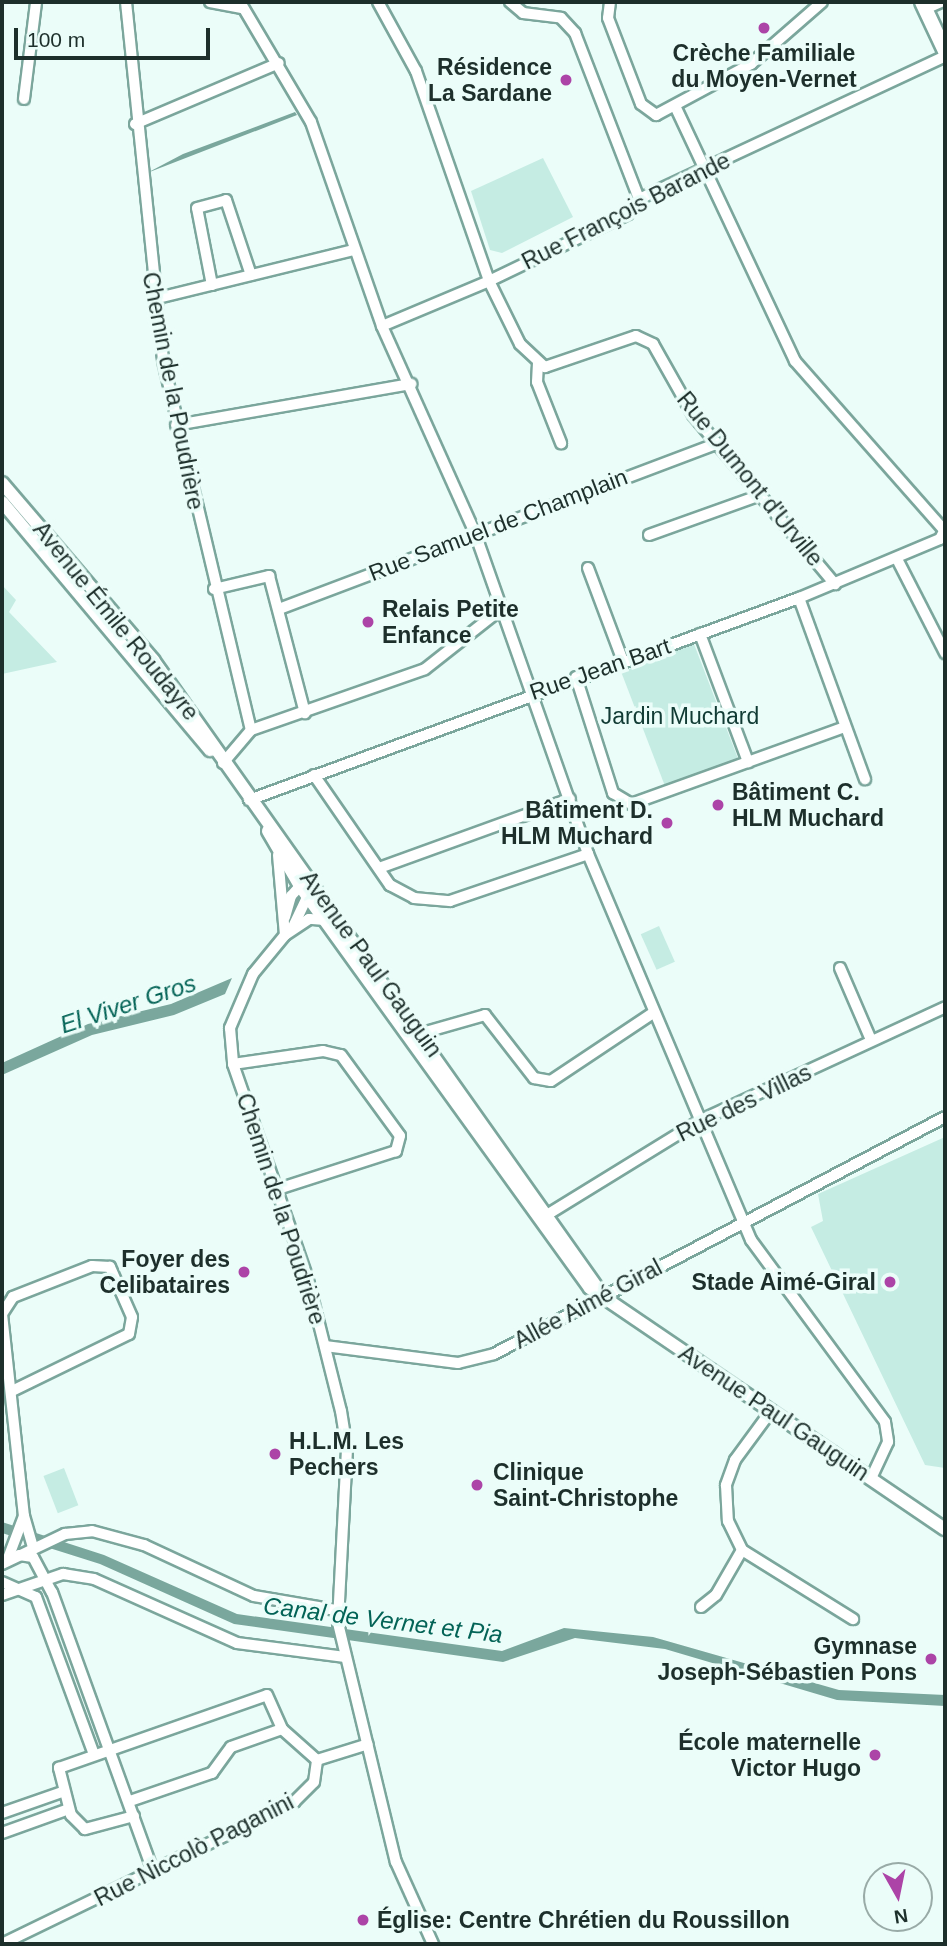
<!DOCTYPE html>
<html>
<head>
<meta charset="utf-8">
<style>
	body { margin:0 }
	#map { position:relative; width:947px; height:1946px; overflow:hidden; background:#ebfdf9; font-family:Arial,sans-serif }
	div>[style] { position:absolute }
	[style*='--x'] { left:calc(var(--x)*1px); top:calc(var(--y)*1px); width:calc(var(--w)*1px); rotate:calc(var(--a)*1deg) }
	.green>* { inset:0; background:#c5ece3; transform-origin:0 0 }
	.water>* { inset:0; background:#7aa79d }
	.roads { filter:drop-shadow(2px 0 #7ba69c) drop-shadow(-2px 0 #7ba69c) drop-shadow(0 2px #7ba69c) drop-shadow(0 -2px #7ba69c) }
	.minor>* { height:10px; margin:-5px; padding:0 5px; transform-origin:5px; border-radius:5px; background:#fff }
	.tertiary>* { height:12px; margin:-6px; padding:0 6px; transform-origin:6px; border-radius:6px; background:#fff }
	.secondary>* { height:14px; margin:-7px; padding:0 7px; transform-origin:7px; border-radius:7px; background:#fff }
	.dots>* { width:19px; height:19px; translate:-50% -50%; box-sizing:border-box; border:4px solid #ebfdf9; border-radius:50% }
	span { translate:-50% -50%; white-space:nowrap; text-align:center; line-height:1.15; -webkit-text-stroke:7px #ebfdf9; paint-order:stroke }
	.poi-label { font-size:23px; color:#1d2f2b; font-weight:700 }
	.right { translate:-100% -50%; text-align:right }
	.left { translate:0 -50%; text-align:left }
	.street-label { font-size:23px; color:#1d2f2b }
	.park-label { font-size:23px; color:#113b34 }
	.water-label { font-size:24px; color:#036356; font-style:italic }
	.frame { position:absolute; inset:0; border:4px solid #1d2f2b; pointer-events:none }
	.north { position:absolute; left:863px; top:1862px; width:70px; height:70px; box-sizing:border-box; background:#ebfdf9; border:2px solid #99aba7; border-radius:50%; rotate:171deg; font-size:19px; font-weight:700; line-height:28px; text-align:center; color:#1d2f2b }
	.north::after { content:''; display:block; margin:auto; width:24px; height:32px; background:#ac44a7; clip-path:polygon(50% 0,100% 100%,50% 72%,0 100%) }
	.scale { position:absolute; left:14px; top:28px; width:196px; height:32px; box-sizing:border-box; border:4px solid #1d2f2b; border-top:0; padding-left:9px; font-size:21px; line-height:24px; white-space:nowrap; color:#1d2f2b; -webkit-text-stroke:5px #ebfdf9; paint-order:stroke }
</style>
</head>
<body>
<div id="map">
	<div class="green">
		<div style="clip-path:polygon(543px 158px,573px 217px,502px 253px,490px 250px,471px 191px)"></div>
		<div style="clip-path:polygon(2px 585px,16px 600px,9px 612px,57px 662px,2px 674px)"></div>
		<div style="left:694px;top:644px;width:123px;height:78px;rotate:69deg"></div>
		<div style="left:659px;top:926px;width:39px;height:20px;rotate:66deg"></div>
		<div style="clip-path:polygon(945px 1137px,945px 1468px,925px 1465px,811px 1227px,823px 1221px,818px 1194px)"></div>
		<div style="left:64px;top:1468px;width:40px;height:22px;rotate:69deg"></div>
	</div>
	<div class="water">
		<div style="clip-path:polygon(295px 112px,297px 115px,147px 173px,183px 154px)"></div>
		<div style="clip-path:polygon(232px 978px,225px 994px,174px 1015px,92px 1035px,2px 1075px,2px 1063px,88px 1024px,171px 1004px)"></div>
		<div style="clip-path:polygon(2px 1522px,104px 1555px,237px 1614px,502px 1651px,564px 1628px,653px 1637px,839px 1690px,945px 1695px,945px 1706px,837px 1700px,665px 1649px,575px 1638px,503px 1662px,234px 1624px,100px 1564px,2px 1533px)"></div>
	</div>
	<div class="roads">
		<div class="minor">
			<div style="--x:126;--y:2;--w:361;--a:84.1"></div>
			<div style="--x:163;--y:361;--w:379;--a:76.6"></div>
			<div style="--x:210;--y:2;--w:31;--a:11"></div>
			<div style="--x:240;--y:2;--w:139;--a:59.4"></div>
			<div style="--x:311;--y:122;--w:216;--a:70.8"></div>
			<div style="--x:382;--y:326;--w:227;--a:65.8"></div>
			<div style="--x:475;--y:533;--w:340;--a:70.6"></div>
			<div style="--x:588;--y:854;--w:419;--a:67.1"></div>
			<div style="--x:751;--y:1240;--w:226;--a:53.6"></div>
			<div style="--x:885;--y:1422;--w:20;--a:81"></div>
			<div style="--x:888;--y:1442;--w:40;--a:115"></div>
			<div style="--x:378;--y:2;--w:79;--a:61.2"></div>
			<div style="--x:416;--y:71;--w:222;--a:70.8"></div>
			<div style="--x:489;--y:281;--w:70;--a:63.8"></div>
			<div style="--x:520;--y:344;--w:34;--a:43"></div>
			<div style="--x:545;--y:367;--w:96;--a:-18.8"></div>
			<div style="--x:636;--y:336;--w:19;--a:25"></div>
			<div style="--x:653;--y:344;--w:81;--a:60.6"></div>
			<div style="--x:693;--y:415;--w:221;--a:50"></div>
			<div style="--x:510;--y:2;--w:17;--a:40"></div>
			<div style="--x:523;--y:13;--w:38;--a:7"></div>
			<div style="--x:561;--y:18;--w:21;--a:47"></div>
			<div style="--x:575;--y:33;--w:178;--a:68.9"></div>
			<div style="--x:610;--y:2;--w:16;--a:97"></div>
			<div style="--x:608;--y:18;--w:92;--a:69"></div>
			<div style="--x:641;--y:104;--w:19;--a:36"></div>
			<div style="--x:656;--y:115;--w:108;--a:-28.2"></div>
			<div style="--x:751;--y:64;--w:94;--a:-41.1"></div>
			<div style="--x:925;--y:9;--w:17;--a:-24"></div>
			<div style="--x:24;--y:99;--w:98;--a:-82.9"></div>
			<div style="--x:676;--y:108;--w:280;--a:64.8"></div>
			<div style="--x:795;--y:361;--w:225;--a:48.6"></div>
			<div style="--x:135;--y:124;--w:156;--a:-23"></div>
			<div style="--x:212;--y:285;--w:78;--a:-101"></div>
			<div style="--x:197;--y:208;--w:30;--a:-15"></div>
			<div style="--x:226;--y:200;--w:79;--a:71.6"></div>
			<div style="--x:154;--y:299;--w:206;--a:-13.8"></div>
			<div style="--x:382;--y:326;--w:116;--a:-22.8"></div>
			<div style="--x:489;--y:281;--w:154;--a:-25.7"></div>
			<div style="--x:628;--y:214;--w:19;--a:-54"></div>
			<div style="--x:639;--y:199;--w:338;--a:-25"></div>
			<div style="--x:538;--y:363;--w:19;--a:93"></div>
			<div style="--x:537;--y:382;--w:66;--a:68.5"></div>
			<div style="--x:176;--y:425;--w:239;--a:-9.9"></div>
			<div style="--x:649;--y:535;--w:119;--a:-19.7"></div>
			<div style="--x:897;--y:559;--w:106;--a:62.9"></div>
			<div style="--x:588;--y:568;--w:99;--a:69.4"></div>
			<div style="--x:214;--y:589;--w:57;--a:-13.3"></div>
			<div style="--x:269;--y:576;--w:142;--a:75.3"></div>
			<div style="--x:799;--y:598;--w:193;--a:70"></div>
			<div style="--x:279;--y:609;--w:469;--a:-20.7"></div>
			<div style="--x:700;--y:634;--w:137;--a:69.4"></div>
			<div style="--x:576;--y:677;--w:122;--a:72.3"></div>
			<div style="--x:613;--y:793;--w:21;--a:31"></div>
			<div style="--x:631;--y:804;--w:227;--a:-19.8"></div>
			<div style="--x:251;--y:730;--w:184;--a:-19.3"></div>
			<div style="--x:425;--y:669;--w:95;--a:-38.2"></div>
			<div style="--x:223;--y:763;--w:43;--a:-49.7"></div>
			<div style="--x:314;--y:775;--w:134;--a:55.4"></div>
			<div style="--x:390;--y:885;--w:27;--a:28"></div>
			<div style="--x:414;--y:898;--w:36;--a:5"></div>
			<div style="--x:450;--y:901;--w:146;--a:-18.8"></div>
			<div style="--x:249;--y:800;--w:586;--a:-20.17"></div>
			<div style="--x:799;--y:598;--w:153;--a:-22.7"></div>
			<div style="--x:940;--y:539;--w:11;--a:-63"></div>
			<div style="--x:278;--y:855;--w:80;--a:85"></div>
			<div style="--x:379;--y:868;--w:203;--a:-19.9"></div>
			<div style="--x:285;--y:917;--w:22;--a:-74"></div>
			<div style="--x:291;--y:896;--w:13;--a:-48"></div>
			<div style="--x:300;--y:886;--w:7;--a:16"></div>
			<div style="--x:325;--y:920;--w:16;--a:-176"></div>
			<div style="--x:309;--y:919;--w:29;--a:146"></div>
			<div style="--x:285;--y:935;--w:50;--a:129.4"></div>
			<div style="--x:253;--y:974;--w:59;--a:113.1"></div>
			<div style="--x:230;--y:1028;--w:36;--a:85"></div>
			<div style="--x:233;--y:1064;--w:225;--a:70.8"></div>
			<div style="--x:307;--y:1276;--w:139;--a:75.9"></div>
			<div style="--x:341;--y:1411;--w:38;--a:81"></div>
			<div style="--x:347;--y:1449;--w:174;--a:93"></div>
			<div style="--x:338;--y:1623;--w:246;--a:76.4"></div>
			<div style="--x:396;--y:1862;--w:90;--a:65.7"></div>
			<div style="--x:292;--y:929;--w:42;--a:-64.7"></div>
			<div style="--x:840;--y:968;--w:78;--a:66.7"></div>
			<div style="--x:415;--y:1035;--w:73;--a:-15.9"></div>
			<div style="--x:485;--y:1015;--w:80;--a:52.1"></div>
			<div style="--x:534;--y:1078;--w:17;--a:10"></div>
			<div style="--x:551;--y:1081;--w:123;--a:-33.7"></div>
			<div style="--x:233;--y:1064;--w:91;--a:-8.2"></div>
			<div style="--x:323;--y:1051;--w:18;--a:13"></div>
			<div style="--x:341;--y:1055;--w:100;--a:53.9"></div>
			<div style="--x:400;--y:1136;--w:16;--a:105"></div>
			<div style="--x:396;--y:1151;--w:124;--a:162.1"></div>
			<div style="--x:550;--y:1213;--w:177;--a:-31.6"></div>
			<div style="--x:701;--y:1120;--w:269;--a:-24.8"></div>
			<div style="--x:325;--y:1346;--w:134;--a:7.3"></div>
			<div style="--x:458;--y:1363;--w:37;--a:-14"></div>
			<div style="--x:494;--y:1354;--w:509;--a:-27.72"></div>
			<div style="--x:12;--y:1391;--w:130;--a:-26"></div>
			<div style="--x:129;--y:1334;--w:17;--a:-80"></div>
			<div style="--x:132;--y:1317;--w:55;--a:-113.7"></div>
			<div style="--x:110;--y:1267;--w:18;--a:-177"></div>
			<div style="--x:92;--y:1266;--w:85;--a:158.6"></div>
			<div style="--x:13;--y:1297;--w:20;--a:123"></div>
			<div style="--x:2;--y:1314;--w:203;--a:83.8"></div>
			<div style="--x:24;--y:1516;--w:33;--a:74"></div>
			<div style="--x:771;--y:1411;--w:61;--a:126.3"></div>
			<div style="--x:735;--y:1460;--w:27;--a:110"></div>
			<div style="--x:726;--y:1485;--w:36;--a:87"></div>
			<div style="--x:728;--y:1521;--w:32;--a:64"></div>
			<div style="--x:742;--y:1550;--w:131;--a:31.9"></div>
			<div style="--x:19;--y:1555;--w:14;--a:8"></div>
			<div style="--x:33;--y:1557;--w:40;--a:62"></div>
			<div style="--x:52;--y:1592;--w:294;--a:70.1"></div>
			<div style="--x:7;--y:1561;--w:48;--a:-69.3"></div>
			<div style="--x:2;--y:1564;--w:70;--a:-25.5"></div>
			<div style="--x:65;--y:1534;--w:27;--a:-6"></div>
			<div style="--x:92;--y:1531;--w:54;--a:15.1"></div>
			<div style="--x:144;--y:1545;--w:121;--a:24.9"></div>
			<div style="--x:254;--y:1596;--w:83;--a:9.7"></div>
			<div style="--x:2;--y:1582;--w:37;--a:24"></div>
			<div style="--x:36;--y:1597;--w:165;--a:69.8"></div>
			<div style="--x:2;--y:1595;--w:65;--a:-19"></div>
			<div style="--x:63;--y:1574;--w:31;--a:9"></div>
			<div style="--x:94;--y:1579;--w:157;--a:24.1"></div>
			<div style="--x:237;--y:1643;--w:109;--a:7.4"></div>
			<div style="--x:701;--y:1607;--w:19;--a:-39"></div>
			<div style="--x:716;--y:1595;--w:52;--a:-60"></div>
			<div style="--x:317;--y:1760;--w:53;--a:-17.4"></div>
			<div style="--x:130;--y:1801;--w:87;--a:-18.9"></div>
			<div style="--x:212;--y:1773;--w:32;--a:-54"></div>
			<div style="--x:231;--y:1747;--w:54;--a:-19.4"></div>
			<div style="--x:2;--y:1813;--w:64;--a:-19.3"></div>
			<div style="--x:134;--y:1816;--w:51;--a:165.1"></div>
			<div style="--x:85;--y:1829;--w:20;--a:-135"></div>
			<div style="--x:71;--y:1815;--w:49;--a:-104.3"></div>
			<div style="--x:59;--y:1768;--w:220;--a:-19.3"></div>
			<div style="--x:267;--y:1695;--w:37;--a:66"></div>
			<div style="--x:282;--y:1729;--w:47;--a:41.5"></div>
			<div style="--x:2;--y:1833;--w:71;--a:-19.7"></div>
			<div style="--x:2;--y:1944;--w:325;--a:-25.9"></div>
			<div style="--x:294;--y:1802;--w:28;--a:-45"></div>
			<div style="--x:314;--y:1782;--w:22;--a:-82"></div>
		</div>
		<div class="tertiary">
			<div style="--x:2;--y:483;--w:233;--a:49.5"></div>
			<div style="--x:153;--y:660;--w:779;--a:54.72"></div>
			<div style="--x:2;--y:502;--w:324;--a:50"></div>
			<div style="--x:268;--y:831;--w:64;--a:59.8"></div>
			<div style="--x:300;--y:886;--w:496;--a:54.2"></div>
			<div style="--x:590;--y:1288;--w:429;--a:34.2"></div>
		</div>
		<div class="secondary">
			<div style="--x:922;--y:2;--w:54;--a:64.9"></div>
		</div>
	</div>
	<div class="dots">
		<div style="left:764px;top:28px;background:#ac44a7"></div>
		<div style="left:566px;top:80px;background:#ac44a7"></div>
		<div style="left:368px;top:622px;background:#ac44a7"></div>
		<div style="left:718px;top:805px;background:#ac44a7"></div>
		<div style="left:667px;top:823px;background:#ac44a7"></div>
		<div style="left:244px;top:1272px;background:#ac44a7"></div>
		<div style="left:890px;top:1282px;background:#ac44a7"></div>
		<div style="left:275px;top:1454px;background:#ac44a7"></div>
		<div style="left:477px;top:1485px;background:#ac44a7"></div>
		<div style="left:931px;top:1659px;background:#ac44a7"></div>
		<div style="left:875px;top:1755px;background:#ac44a7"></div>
		<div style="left:363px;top:1920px;background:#ac44a7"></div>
	</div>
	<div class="poi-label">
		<span style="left:764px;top:66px">Crèche Familiale<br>du Moyen-Vernet</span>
		<span class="right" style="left:552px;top:80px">Résidence<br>La Sardane</span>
		<span class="left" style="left:382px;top:622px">Relais Petite<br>Enfance</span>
		<span class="left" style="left:732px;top:805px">Bâtiment C.<br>HLM Muchard</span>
		<span class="right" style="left:653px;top:823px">Bâtiment D.<br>HLM Muchard</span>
		<span class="right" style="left:230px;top:1272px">Foyer des<br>Celibataires</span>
		<span class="right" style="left:876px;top:1282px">Stade Aimé-Giral</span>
		<span class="left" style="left:289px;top:1454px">H.L.M. Les<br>Pechers</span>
		<span class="left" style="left:493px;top:1485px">Clinique<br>Saint-Christophe</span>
		<span class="right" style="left:917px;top:1659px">Gymnase<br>Joseph-Sébastien Pons</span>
		<span class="right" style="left:861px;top:1755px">École maternelle<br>Victor Hugo</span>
		<span class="left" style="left:377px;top:1920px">Église: Centre Chrétien du Roussillon</span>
	</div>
	<div class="street-label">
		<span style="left:626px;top:211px;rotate:-27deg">Rue François Barande</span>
		<span style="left:173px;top:391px;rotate:79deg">Chemin de la Poudrière</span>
		<span style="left:750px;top:479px;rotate:51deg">Rue Dumont d'Urville</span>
		<span style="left:498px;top:525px;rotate:-21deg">Rue Samuel de Champlain</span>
		<span style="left:116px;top:621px;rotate:51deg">Avenue Émile Roudayre</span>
		<span style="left:600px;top:669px;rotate:-19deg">Rue Jean Bart</span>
		<span style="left:371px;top:964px;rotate:54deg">Avenue Paul Gauguin</span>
		<span style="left:744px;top:1103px;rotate:-26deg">Rue des Villas</span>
		<span style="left:281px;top:1209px;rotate:72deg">Chemin de la Poudrière</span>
		<span style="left:588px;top:1304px;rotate:-28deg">Allée Aimé Giral</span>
		<span style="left:774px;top:1413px;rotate:34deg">Avenue Paul Gauguin</span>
		<span style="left:194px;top:1850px;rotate:-27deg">Rue Niccolò Paganini</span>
	</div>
	<div class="park-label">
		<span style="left:680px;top:716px">Jardin Muchard</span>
	</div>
	<div class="water-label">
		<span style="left:128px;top:1004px;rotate:-18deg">El Viver Gros</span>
		<span style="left:383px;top:1620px;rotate:7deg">Canal de Vernet et Pia</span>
	</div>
	<div class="frame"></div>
	<div class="north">N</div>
	<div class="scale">100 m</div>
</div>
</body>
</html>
